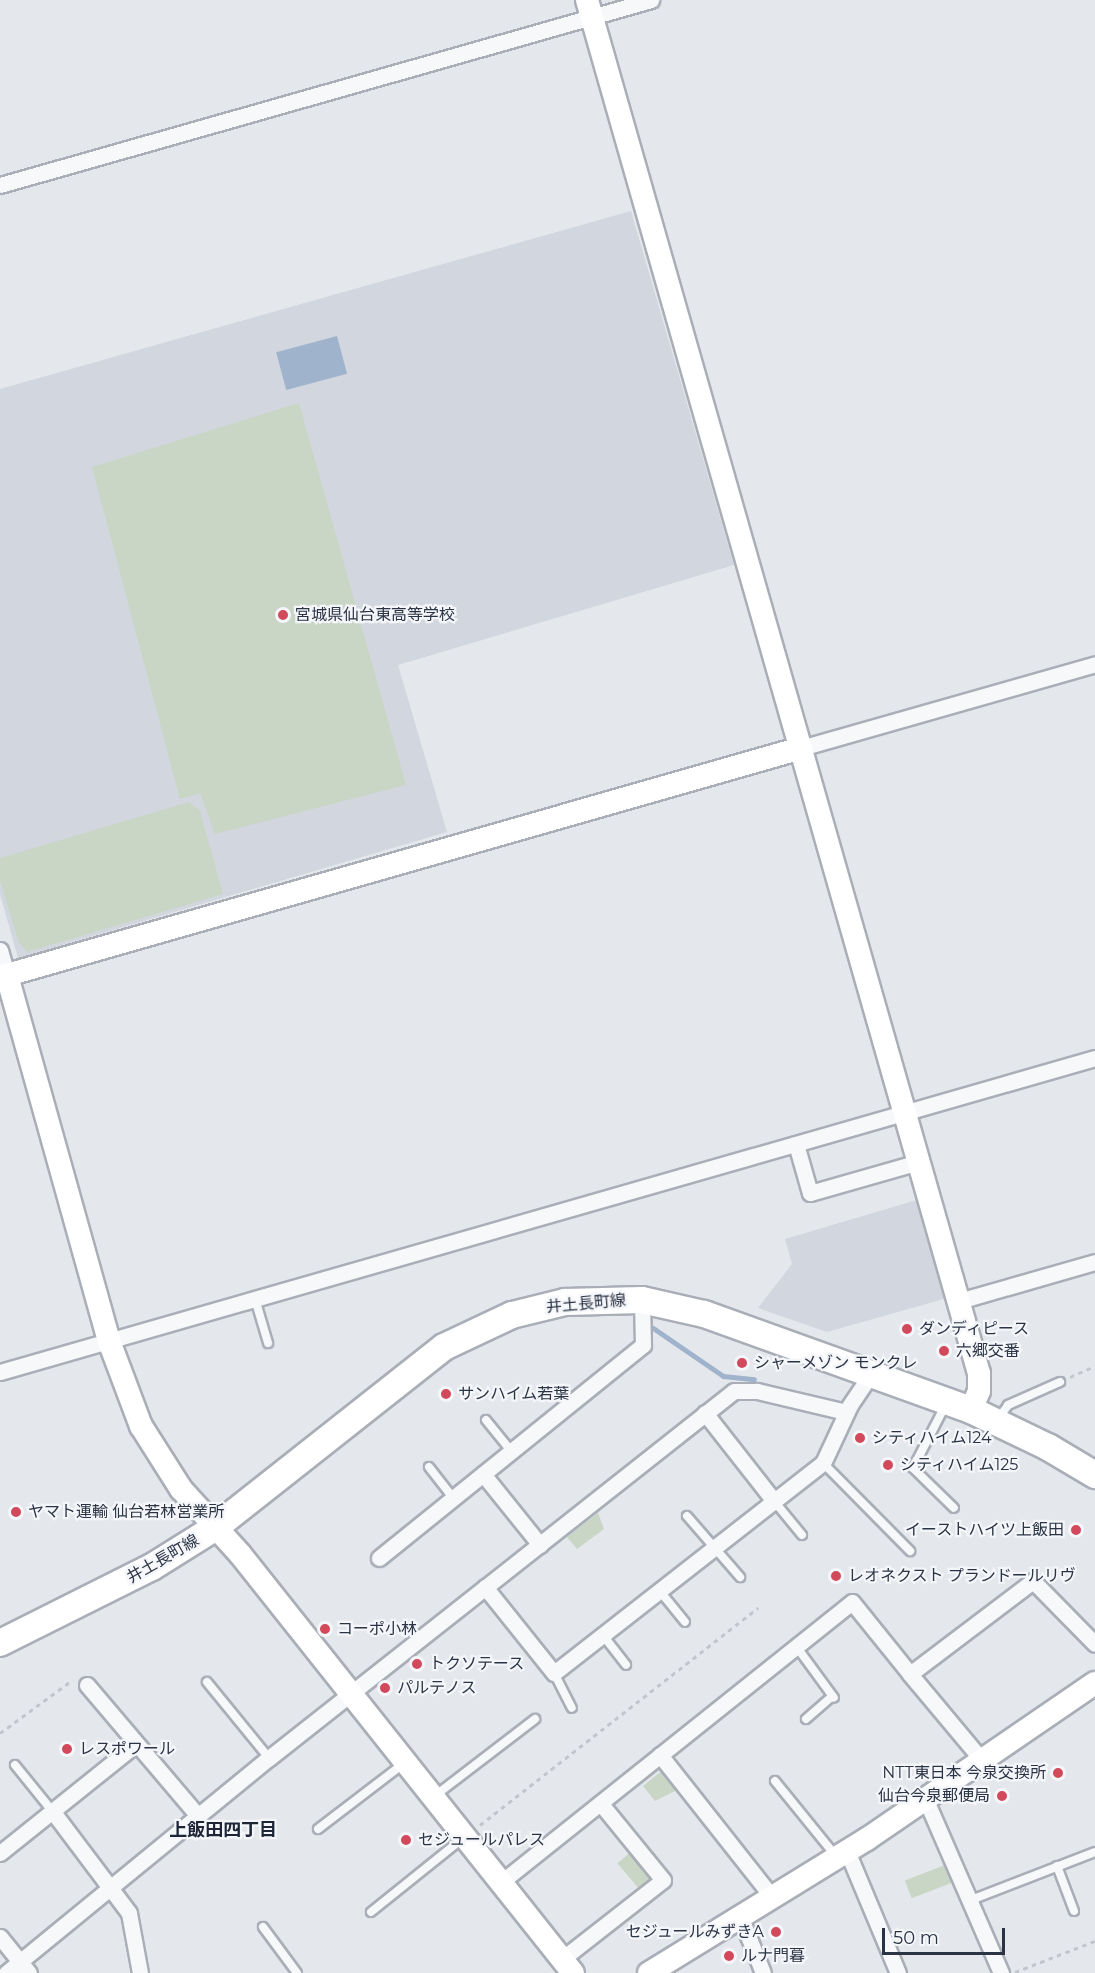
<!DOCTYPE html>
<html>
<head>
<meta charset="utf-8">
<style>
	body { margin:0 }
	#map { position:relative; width:1095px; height:1973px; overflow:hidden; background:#e4e7ec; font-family:Montserrat,"Noto Sans JP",sans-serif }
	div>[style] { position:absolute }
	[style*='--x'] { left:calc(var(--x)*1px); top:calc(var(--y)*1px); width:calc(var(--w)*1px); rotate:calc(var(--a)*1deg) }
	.built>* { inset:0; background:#d2d6de }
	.green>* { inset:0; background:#c9d6c5; transform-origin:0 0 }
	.water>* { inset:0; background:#9fb4cc; transform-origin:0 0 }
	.stream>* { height:5px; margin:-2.5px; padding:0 2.5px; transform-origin:2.5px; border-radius:2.5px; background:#9fb4cc }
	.path>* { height:3px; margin-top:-1.5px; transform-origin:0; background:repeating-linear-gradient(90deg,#c2c5cb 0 4.5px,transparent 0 9px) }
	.roads { filter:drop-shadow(2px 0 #a9aeb7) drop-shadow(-2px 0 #a9aeb7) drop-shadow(0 2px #a9aeb7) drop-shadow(0 -2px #a9aeb7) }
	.lane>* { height:8px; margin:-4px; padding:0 4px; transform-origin:4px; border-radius:4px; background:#f7f8fa }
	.street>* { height:15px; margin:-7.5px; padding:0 7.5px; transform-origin:7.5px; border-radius:7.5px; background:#f7f8fa }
	.secondary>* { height:22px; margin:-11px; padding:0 11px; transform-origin:11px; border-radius:11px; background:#fff }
	.primary>* { height:26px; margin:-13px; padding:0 13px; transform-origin:13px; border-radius:13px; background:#fff }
	.dots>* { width:16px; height:16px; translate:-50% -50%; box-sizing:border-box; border:3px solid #f4f6f9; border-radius:50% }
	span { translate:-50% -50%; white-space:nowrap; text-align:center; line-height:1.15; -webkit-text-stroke:4.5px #f4f6f9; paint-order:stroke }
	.poi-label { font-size:16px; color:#2b3445 }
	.left { translate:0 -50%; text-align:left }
	.right { translate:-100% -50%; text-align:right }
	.street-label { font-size:16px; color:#2b3445 }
	.neighbourhood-label { font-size:18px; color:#1d2536; font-weight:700 }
	.scale { position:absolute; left:882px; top:1928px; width:123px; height:27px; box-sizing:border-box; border:3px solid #2b3445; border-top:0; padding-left:8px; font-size:18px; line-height:21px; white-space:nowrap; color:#2b3445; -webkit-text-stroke:4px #f4f6f9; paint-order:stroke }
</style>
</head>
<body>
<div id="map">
	<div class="built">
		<div style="clip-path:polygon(631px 211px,734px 565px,398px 665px,447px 832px,18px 958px,0 894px,0 389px)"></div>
		<div style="clip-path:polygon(917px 1200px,944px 1299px,827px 1332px,758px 1308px,792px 1264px,785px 1239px)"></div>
	</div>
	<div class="green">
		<div style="clip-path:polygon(299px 403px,406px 785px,215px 834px,200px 793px,180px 799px,92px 467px)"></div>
		<div style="clip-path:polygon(189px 802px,200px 811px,223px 894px,27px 952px,19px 943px,0 880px,0 858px)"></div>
		<div style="clip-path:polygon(598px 1513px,604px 1529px,577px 1549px,567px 1537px)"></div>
		<div style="clip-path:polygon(663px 1770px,679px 1789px,655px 1801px,643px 1786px)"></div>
		<div style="left:632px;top:1851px;width:38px;height:19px;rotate:50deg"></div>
		<div style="left:945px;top:1865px;width:19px;height:43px;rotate:69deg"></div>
	</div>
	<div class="water">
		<div style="left:337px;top:336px;width:39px;height:63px;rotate:75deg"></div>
	</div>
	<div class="stream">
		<div style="--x:653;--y:1328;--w:85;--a:34.4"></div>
		<div style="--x:723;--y:1376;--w:31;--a:6"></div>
	</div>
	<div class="path">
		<div style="--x:1070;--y:1377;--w:27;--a:-24"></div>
		<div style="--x:0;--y:1733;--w:88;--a:-36.2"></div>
		<div style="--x:480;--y:1825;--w:353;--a:-38"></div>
		<div style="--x:1015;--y:1972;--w:86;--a:-21.2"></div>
	</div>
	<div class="roads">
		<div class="lane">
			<div style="--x:255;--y:1299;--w:46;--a:73.5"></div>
			<div style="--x:945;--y:1406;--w:70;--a:117.3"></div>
			<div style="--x:913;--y:1468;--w:57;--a:44.3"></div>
			<div style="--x:998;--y:1419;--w:17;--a:-54"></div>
			<div style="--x:1008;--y:1405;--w:57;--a:-23.9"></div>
			<div style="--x:486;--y:1420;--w:40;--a:51"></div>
			<div style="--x:823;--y:1463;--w:124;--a:45.3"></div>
			<div style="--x:429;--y:1467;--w:39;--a:52"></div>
			<div style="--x:774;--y:1501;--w:44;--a:50.5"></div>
			<div style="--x:687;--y:1516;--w:81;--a:49"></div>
			<div style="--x:659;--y:1590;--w:41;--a:50.9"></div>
			<div style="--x:602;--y:1634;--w:39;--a:52"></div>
			<div style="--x:796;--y:1646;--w:64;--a:53.8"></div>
			<div style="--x:554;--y:1673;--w:39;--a:63"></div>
			<div style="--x:207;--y:1682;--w:98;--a:50.8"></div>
			<div style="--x:806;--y:1719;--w:35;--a:-41"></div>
			<div style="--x:15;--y:1765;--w:60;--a:51"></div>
			<div style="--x:775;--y:1781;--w:95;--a:51"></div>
			<div style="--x:436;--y:1795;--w:125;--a:-37.5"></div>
			<div style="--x:318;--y:1829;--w:107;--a:-37.4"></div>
			<div style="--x:1057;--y:1866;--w:48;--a:69.3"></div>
			<div style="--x:971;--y:1900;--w:133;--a:-21.2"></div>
			<div style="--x:371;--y:1912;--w:118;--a:-38.8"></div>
			<div style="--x:263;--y:1927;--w:57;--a:53.5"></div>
		</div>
		<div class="street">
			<div style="--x:0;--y:185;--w:677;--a:-15.86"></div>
			<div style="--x:801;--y:748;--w:306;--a:-15.9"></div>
			<div style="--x:0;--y:950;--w:26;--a:74"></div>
			<div style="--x:7;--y:975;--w:7;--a:164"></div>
			<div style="--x:796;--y:1144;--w:51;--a:74.1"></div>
			<div style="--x:810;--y:1193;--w:113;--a:-15.9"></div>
			<div style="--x:959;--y:1301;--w:141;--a:-16"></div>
			<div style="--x:0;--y:1372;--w:1139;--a:-16"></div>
			<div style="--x:705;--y:1413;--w:112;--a:51.9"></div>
			<div style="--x:483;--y:1474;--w:91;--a:51.2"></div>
			<div style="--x:379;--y:1558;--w:339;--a:-38.9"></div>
			<div style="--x:643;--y:1345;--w:45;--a:-91.3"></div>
			<div style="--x:485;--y:1587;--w:110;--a:51.3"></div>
			<div style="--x:554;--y:1673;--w:341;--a:-38"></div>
			<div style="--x:823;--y:1463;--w:64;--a:-65"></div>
			<div style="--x:850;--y:1405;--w:40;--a:-56"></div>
			<div style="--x:87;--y:1685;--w:172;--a:49.7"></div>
			<div style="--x:660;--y:1755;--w:181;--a:51.7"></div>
			<div style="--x:981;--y:1759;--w:111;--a:-129.9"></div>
			<div style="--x:910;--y:1674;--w:154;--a:-37.1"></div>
			<div style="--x:1033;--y:1581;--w:88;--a:45.5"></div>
			<div style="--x:925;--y:1798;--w:191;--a:66.5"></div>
			<div style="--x:53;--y:1812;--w:126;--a:53"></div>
			<div style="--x:129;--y:1913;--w:61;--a:79.6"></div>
			<div style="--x:847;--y:1851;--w:132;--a:67.3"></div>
			<div style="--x:0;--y:1853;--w:174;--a:-38.7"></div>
			<div style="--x:500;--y:1883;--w:450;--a:-38.6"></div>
			<div style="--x:852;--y:1602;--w:92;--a:51.1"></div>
			<div style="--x:740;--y:1916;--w:61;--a:68"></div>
			<div style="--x:0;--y:1937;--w:46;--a:51.1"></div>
			<div style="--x:562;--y:1959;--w:128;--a:-38"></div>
			<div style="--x:663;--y:1880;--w:98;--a:-129.2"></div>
			<div style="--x:6;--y:1973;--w:340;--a:-39.3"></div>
			<div style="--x:269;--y:1758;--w:592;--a:-38.28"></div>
			<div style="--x:734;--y:1391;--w:23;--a:0"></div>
			<div style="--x:757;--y:1391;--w:91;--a:13.3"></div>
		</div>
		<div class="secondary">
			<div style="--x:587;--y:0;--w:1428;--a:74.07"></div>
			<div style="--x:979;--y:1373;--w:18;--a:90"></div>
			<div style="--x:979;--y:1391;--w:21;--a:113"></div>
			<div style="--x:573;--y:1973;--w:535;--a:-128.48"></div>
			<div style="--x:240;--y:1554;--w:88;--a:-132.2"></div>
			<div style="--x:181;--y:1489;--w:75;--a:-122.4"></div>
			<div style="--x:141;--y:1426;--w:91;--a:-110.6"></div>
			<div style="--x:109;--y:1341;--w:380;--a:-105.6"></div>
			<div style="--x:7;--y:975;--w:826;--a:-15.95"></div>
			<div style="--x:649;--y:1973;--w:256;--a:-31.6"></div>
			<div style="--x:867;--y:1839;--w:276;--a:-34.4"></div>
		</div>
		<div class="primary">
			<div style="--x:0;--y:1643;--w:170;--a:-26.6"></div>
			<div style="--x:152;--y:1567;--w:75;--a:-32"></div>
			<div style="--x:216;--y:1527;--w:290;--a:-38.3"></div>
			<div style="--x:444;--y:1347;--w:75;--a:-25.2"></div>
			<div style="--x:512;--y:1315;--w:55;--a:-13.8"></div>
			<div style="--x:565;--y:1302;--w:77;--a:-1.5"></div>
			<div style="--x:642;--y:1300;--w:64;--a:12.7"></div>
			<div style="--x:704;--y:1314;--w:284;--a:19.8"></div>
			<div style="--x:971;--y:1410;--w:85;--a:25.7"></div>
			<div style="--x:1048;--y:1447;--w:55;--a:30.8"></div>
		</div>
	</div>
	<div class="dots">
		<div style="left:283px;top:615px;background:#d1495b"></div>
		<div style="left:907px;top:1329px;background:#d1495b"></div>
		<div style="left:944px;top:1351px;background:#d1495b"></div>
		<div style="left:742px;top:1363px;background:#d1495b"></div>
		<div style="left:446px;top:1394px;background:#d1495b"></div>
		<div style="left:860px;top:1438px;background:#d1495b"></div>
		<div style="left:888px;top:1465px;background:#d1495b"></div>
		<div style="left:16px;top:1512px;background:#d1495b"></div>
		<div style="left:1076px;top:1530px;background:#d1495b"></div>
		<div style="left:836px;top:1576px;background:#d1495b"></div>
		<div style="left:325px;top:1629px;background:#d1495b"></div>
		<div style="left:417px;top:1664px;background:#d1495b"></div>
		<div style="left:385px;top:1688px;background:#d1495b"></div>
		<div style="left:67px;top:1749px;background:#d1495b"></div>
		<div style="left:1058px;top:1773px;background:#d1495b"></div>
		<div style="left:1002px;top:1796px;background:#d1495b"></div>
		<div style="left:406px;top:1840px;background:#d1495b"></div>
		<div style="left:776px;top:1932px;background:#d1495b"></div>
		<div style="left:729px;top:1956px;background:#d1495b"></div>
	</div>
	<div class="poi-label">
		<span class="left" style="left:295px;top:615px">宮城県仙台東高等学校</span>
		<span class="left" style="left:919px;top:1329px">ダンディピース</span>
		<span class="left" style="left:956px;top:1351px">六郷交番</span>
		<span class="left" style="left:754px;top:1363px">シャーメゾン モンクレ</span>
		<span class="left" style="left:458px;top:1394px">サンハイム若葉</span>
		<span class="left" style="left:872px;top:1438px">シティハイム124</span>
		<span class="left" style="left:900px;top:1465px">シティハイム125</span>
		<span class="left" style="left:28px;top:1512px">ヤマト運輸 仙台若林営業所</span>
		<span class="right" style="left:1064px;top:1530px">イーストハイツ上飯田</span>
		<span class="left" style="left:848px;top:1576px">レオネクスト プランドールリヴ</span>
		<span class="left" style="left:337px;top:1629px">コーポ小林</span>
		<span class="left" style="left:429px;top:1664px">トクソテース</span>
		<span class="left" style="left:397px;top:1688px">パルテノス</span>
		<span class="left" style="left:79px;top:1749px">レスポワール</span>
		<span class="right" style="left:1046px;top:1773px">NTT東日本 今泉交換所</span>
		<span class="right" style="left:990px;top:1796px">仙台今泉郵便局</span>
		<span class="left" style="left:418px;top:1840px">セジュールパレス</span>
		<span class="right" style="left:764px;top:1932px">セジュールみずきA</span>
		<span class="left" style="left:741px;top:1956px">ルナ門暮</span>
	</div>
	<div class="street-label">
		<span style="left:586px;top:1304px;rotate:-5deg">井土長町線</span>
		<span style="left:163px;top:1559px;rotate:-30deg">井土長町線</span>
	</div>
	<div class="neighbourhood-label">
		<span style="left:223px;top:1830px">上飯田四丁目</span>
	</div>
	<div class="scale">50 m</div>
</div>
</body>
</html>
